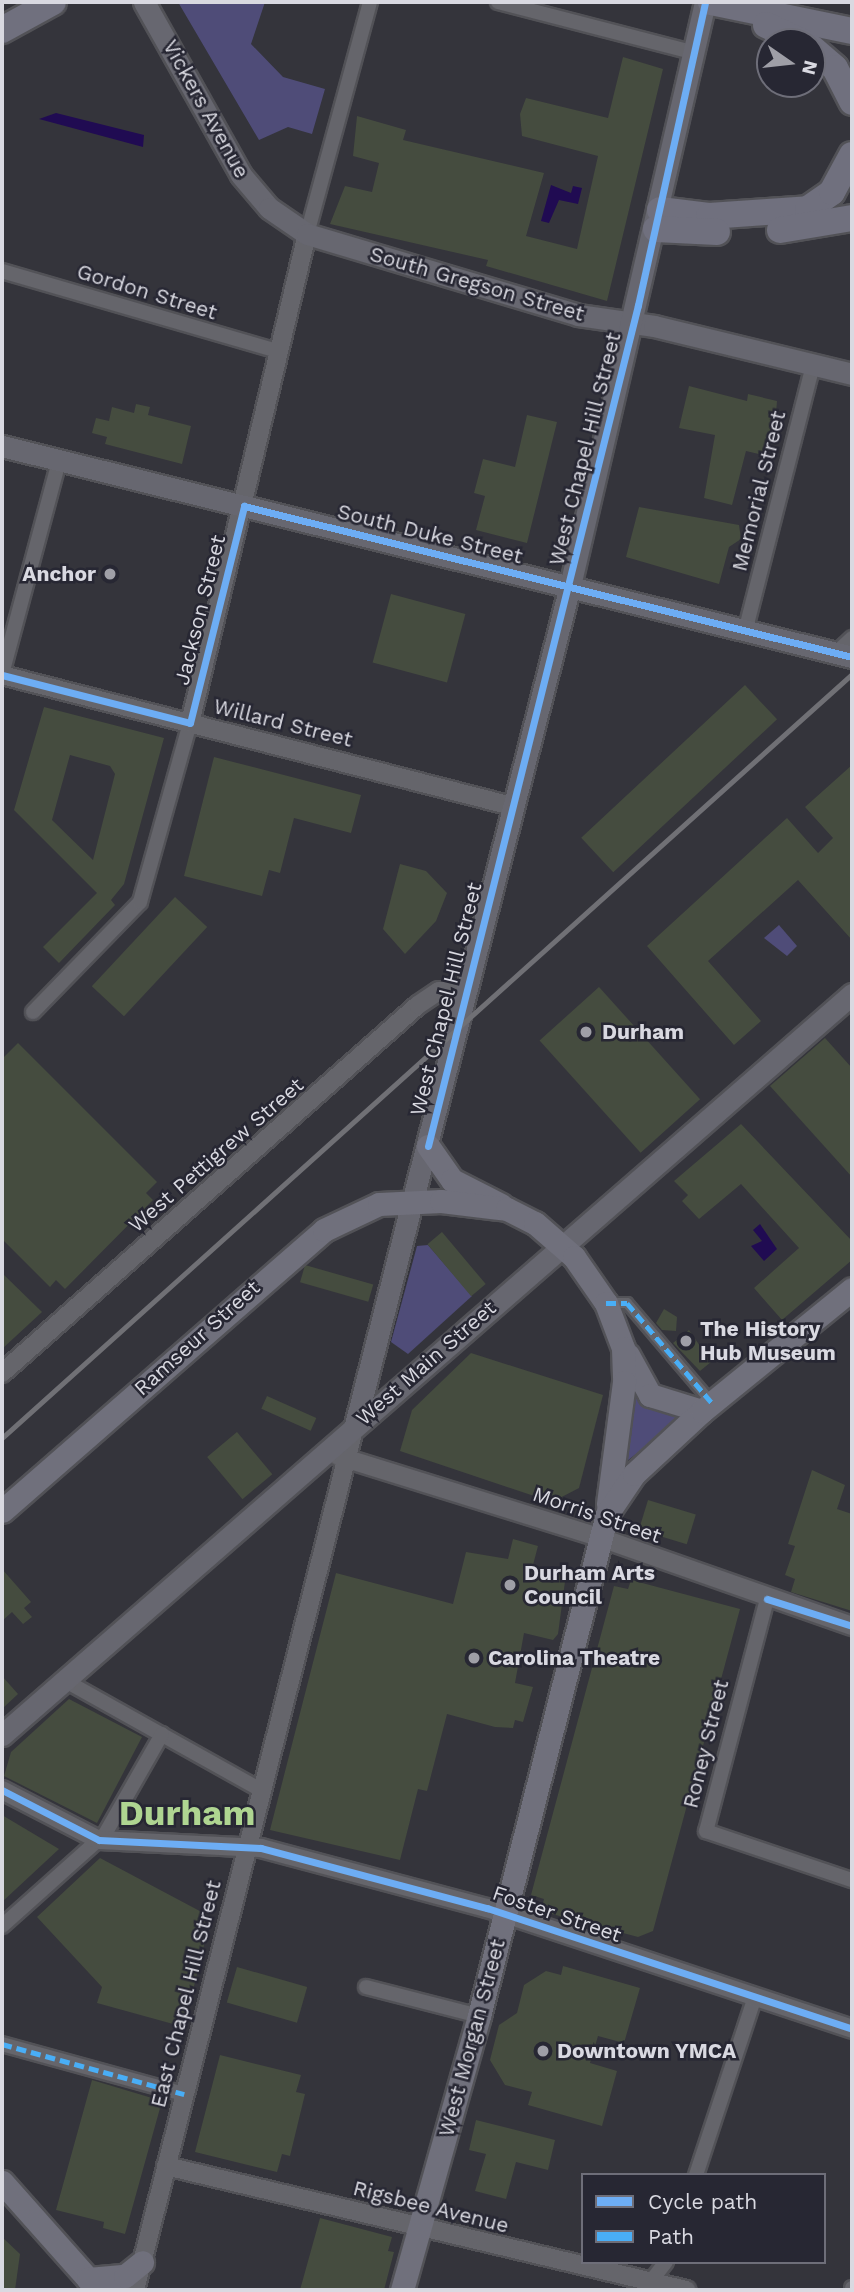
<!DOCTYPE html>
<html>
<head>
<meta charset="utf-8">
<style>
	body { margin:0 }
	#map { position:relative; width:854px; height:2292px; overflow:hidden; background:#34343b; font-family:"Work Sans",sans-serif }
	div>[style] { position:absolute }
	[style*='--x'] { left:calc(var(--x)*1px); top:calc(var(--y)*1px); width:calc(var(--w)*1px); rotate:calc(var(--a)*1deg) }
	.green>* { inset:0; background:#4f4c78 }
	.water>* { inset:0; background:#200b52 }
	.building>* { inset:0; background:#454c3f; transform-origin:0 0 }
	.roads { filter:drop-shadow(2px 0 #525257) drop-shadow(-2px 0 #525257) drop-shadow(0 2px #525257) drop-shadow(0 -2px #525257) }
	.pedestrian>* { height:10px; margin:-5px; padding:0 5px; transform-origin:5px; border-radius:5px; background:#65656b }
	.minor>* { height:14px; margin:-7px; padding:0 7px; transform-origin:7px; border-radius:7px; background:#65656b }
	.tertiary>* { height:18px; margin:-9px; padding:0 9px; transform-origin:9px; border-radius:9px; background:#65656b }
	.secondary>* { height:21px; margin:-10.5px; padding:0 10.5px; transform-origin:10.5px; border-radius:10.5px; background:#676770 }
	.primary>* { height:23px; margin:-11.5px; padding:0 11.5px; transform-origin:11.5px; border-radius:11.5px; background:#70707c }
	.motorway>* { height:26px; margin:-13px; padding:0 13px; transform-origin:13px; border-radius:13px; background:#70707e }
	.rail>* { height:4.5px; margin:-2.25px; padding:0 2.25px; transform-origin:2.25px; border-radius:2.25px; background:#707075 }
	.quiet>* { height:5px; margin-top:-2.5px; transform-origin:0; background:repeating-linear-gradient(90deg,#49aef6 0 10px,transparent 0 15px) }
	.cycleway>* { height:7px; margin:-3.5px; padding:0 3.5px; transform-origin:3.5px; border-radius:3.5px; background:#6dadf4 }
	.dots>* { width:19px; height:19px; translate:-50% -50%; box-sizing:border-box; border:4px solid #272733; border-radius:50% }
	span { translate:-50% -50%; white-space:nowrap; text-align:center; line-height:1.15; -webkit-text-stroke:5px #272733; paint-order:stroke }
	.street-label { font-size:21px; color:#d9d9e1 }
	.poi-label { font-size:21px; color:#d9d9e1; font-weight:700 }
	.right { translate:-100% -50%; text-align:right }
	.left { translate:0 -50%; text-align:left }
	.town-label { font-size:35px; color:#afd591; font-weight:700 }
	.frame { position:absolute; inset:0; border:4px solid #d9d9e1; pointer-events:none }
	.legend { position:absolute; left:581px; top:2173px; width:245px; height:91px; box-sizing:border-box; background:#272733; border:2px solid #6e6e79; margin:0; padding:9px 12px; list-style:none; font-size:21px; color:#d9d9e1 }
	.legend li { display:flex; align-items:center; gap:14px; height:35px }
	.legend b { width:35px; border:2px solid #6e6e79 }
	.north { position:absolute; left:756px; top:28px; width:70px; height:70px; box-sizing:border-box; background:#272733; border:2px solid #6e6e79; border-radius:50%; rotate:104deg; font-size:19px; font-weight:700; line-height:28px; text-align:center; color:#d9d9e1 }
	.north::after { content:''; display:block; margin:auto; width:24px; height:32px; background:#9f9fa7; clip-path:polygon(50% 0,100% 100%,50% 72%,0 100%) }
</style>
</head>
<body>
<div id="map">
	<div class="green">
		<div style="clip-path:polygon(178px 2px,265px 2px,251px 44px,283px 77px,325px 89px,312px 134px,288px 127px,259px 140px)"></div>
		<div style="clip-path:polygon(779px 925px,797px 946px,787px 956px,764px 938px)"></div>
		<div style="clip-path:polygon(428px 1245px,472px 1296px,408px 1354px,391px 1342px,417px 1246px)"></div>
		<div style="clip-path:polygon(633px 1389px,683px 1417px,627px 1461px,625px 1459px)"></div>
	</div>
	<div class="water">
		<div style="clip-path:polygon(56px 113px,144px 135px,143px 147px,39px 119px)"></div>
		<div style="clip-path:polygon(551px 185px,571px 193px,573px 186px,582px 188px,578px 204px,559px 200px,549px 223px,541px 221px)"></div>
		<div style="clip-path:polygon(760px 1224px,777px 1249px,764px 1261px,751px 1246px,762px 1241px,753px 1230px)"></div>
	</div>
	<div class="building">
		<div style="clip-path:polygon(623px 57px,663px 69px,607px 301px,486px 266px,488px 260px,330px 224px,345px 186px,372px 192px,379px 163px,353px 156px,357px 116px,406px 130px,403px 140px,544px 173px,526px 236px,577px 249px,598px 156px,522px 136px,520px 114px,526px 98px,608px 118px)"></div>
		<div style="clip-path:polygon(689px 386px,747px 401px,748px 394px,777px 401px,774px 438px,768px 436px,763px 455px,746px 451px,732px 505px,704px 498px,715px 435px,679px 428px)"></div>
		<div style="clip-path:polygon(136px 404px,150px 407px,148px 415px,191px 426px,182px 464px,105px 444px,107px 437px,92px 433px,96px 418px,109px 421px,112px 407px,134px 413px)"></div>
		<div style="clip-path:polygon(527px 415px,557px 422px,527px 543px,476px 530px,485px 496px,474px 493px,483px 459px,515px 467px)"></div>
		<div style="clip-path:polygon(639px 507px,739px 525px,741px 539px,729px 547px,719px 584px,626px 557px)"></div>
		<div style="left:391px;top:594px;width:77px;height:71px;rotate:15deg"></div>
		<div style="left:745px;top:685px;width:47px;height:224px;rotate:47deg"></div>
		<div style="clip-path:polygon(evenodd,44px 707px,164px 738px,124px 884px,111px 900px,115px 905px,59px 963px,43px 947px,97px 893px,14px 810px,44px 707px,70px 755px,110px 766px,115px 774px,93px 860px,52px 820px,70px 755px)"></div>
		<div style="clip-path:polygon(214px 757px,361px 795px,351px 833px,294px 818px,280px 873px,269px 870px,262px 896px,184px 876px)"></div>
		<div style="clip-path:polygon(852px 765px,852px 940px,798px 880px,708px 961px,761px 1021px,734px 1045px,647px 946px,787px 818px,818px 853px,833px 838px,805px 807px)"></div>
		<div style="clip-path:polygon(400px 864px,426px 871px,447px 893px,436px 921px,405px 954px,383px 929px)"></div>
		<div style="left:175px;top:897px;width:44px;height:122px;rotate:43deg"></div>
		<div style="left:599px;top:987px;width:151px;height:80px;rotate:48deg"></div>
		<div style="clip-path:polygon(825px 1038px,852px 1068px,852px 1177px,770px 1086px)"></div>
		<div style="clip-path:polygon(18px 1043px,157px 1182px,146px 1193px,153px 1200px,65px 1289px,56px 1280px,50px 1287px,2px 1239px,2px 1059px)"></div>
		<div style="clip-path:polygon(741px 1124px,852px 1241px,852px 1260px,782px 1320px,754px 1288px,799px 1248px,741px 1184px,699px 1219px,682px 1201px,688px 1195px,674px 1181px)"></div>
		<div style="left:442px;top:1232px;width:68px;height:19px;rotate:50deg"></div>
		<div style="left:305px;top:1265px;width:71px;height:18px;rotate:16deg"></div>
		<div style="clip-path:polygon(2px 1273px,42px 1312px,2px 1349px)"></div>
		<div style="clip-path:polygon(664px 1309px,677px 1317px,676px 1331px,662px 1330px,656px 1323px)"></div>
		<div style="clip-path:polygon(689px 1330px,711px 1362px,700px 1371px,673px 1343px)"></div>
		<div style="clip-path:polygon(471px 1353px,603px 1395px,579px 1488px,552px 1502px,400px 1451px,412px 1410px)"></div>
		<div style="left:267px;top:1396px;width:54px;height:14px;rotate:24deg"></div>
		<div style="left:237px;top:1432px;width:55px;height:39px;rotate:50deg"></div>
		<div style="clip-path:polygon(812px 1470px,845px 1485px,837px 1509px,852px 1514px,852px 1611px,791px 1592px,795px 1579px,785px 1575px,795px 1546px,788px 1544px)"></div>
		<div style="left:648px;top:1500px;width:50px;height:31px;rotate:17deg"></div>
		<div style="clip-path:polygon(513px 1539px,538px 1546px,533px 1565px,566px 1574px,558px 1634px,553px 1640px,524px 1633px,515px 1683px,533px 1687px,523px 1722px,515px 1720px,513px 1728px,495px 1727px,447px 1714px,427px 1791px,418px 1789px,400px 1860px,270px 1830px,336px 1573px,453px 1604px,466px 1552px,508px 1559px)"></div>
		<div style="clip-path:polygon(2px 1569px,31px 1602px,24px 1608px,32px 1617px,23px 1624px,12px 1612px,2px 1621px)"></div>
		<div style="clip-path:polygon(631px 1580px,740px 1609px,653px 1931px,638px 1937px,541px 1911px,544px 1899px,531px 1895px,614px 1586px,628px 1589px)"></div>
		<div style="clip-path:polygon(2px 1676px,18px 1694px,2px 1709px)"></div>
		<div style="clip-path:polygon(69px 1699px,142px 1737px,97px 1823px,4px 1776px,11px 1752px)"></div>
		<div style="clip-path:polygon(2px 1815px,59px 1849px,2px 1902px)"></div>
		<div style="clip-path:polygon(100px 1858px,211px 1917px,184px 2027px,97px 2003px,102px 1987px,37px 1917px)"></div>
		<div style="clip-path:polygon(563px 1966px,640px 1988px,624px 2043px,598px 2036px,590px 2063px,617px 2071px,602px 2126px,528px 2105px,532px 2092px,505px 2085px,490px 2060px,499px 2025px,517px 2013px,524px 1985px,546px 1971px,561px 1975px)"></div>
		<div style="left:237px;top:1967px;width:73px;height:37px;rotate:16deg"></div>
		<div style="clip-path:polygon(220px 2055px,301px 2075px,296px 2092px,305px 2094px,290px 2156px,282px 2154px,277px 2172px,195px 2152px)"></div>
		<div style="clip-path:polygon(92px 2080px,162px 2101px,125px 2234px,103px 2228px,104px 2222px,56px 2210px)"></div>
		<div style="clip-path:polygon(476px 2120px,555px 2140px,548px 2170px,516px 2162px,506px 2199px,475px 2191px,486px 2154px,469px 2150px)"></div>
		<div style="clip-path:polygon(320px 2218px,392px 2237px,388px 2251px,394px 2252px,384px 2290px,300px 2290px)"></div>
		<div style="clip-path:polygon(2px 2237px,20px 2254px,15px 2290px,2px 2290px)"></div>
	</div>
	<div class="roads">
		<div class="pedestrian">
			<div style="--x:606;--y:1303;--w:21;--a:0"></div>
			<div style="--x:627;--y:1303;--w:131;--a:49.6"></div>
		</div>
		<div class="minor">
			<div style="--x:498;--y:2;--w:203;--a:14.5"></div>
			<div style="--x:307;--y:234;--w:240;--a:-74.8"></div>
			<div style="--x:2;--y:271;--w:290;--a:16.2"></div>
			<div style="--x:746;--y:628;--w:271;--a:-75.7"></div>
			<div style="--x:838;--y:651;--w:19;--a:-43"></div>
			<div style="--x:2;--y:674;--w:220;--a:-75"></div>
			<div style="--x:33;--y:1012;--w:153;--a:-45.8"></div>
			<div style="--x:140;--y:902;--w:186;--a:-74.4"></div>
			<div style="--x:767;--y:1599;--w:240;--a:104.7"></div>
			<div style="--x:706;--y:1831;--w:154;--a:18.6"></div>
			<div style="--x:64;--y:1680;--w:228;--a:29.2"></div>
			<div style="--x:2;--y:1926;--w:138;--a:-41.8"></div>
			<div style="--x:105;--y:1834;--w:115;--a:-60.3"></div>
			<div style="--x:366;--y:1987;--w:117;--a:14.4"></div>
			<div style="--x:2;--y:2044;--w:189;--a:15.4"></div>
			<div style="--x:696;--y:2175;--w:188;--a:-71.7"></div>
			<div style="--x:644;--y:2290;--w:36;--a:-52"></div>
			<div style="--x:852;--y:2290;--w:2;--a:-90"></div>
		</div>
		<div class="tertiary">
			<div style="--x:2;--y:675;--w:527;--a:14.41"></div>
			<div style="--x:190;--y:723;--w:503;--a:-76.54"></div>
			<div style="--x:2;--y:1373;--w:555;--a:-41.5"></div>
			<div style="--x:418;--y:1005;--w:25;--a:-34"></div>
			<div style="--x:439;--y:991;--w:28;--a:0"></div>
			<div style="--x:338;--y:1456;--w:275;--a:17.3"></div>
			<div style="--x:601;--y:1538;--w:266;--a:19.3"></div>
			<div style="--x:2;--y:1790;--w:109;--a:27.3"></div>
			<div style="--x:99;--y:1840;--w:162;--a:2.8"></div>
			<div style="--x:261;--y:1848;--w:234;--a:14.9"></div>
			<div style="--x:487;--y:1908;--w:385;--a:18.3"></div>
			<div style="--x:166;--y:2166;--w:535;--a:13.41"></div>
			<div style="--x:135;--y:2290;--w:893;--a:-75.73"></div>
		</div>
		<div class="secondary">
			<div style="--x:144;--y:2;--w:198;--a:60.7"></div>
			<div style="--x:241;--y:175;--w:43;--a:49.7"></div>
			<div style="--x:269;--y:208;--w:46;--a:34.4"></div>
			<div style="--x:307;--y:234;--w:283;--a:16.6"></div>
			<div style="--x:578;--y:315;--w:77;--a:8.2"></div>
			<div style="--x:654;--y:326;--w:204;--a:13.6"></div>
			<div style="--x:2;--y:446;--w:876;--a:13.94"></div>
			<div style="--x:355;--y:1425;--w:866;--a:-75.63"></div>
			<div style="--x:570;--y:586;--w:599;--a:-76.98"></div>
			<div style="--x:2;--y:1735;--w:1128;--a:-41.08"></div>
		</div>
		<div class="primary">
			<div style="--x:428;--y:1146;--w:42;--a:54.8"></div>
			<div style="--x:452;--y:1180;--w:55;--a:27"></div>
			<div style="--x:628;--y:1355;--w:46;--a:61.2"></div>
			<div style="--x:650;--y:1395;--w:54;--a:17.1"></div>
			<div style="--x:2;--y:1511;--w:427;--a:-41.1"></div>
			<div style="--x:324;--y:1230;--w:61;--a:-25.3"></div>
			<div style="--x:379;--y:1204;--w:62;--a:-2.8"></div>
			<div style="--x:441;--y:1201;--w:66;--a:6.9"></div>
			<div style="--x:507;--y:1209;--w:31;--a:27"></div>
			<div style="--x:535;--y:1223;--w:52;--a:41.1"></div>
			<div style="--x:574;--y:1257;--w:56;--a:55.2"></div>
			<div style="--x:606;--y:1303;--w:48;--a:69.3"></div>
			<div style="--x:623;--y:1348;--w:34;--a:88"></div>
			<div style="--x:624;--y:1382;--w:123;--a:97.5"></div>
			<div style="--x:2;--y:2182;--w:144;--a:48.4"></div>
			<div style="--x:88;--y:2279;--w:37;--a:-5"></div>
			<div style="--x:125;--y:2276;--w:22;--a:-39"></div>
			<div style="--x:402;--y:2290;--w:285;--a:-74.3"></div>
			<div style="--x:479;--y:2016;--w:518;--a:-75.7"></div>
			<div style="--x:607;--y:1514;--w:48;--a:-56"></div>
			<div style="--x:634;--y:1474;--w:93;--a:-42.8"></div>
			<div style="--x:702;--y:1411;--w:193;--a:-39.1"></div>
		</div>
		<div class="motorway">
			<div style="--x:711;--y:2;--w:144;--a:11.6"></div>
			<div style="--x:766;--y:25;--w:40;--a:25"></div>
			<div style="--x:2;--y:30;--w:58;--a:-28.8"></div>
			<div style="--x:812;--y:48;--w:30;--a:41"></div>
			<div style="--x:835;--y:68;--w:38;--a:63"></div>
			<div style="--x:660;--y:210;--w:49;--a:7"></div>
			<div style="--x:709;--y:216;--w:99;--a:-4"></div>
			<div style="--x:808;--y:209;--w:29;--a:-35"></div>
			<div style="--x:832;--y:192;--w:42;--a:-61.6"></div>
			<div style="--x:656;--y:229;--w:61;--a:2.8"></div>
			<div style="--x:780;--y:230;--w:73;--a:-9.5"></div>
		</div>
	</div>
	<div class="rail">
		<div style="--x:2;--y:1438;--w:1143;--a:-41.95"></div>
	</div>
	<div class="quiet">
		<div style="--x:606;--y:1303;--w:21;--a:0"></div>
		<div style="--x:627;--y:1303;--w:131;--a:49.6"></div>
		<div style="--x:2;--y:2044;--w:189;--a:15.4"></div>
	</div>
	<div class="cycleway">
		<div style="--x:2;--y:675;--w:194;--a:14.3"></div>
		<div style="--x:190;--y:723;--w:224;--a:-76"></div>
		<div style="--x:244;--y:506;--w:626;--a:13.95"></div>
		<div style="--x:428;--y:1146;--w:867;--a:-75.98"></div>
		<div style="--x:638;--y:305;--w:310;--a:-77.5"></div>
		<div style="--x:767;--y:1599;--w:89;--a:17.6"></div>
		<div style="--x:2;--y:1790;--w:109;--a:27.3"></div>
		<div style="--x:99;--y:1840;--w:162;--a:2.8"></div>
		<div style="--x:261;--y:1848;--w:234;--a:14.9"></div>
		<div style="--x:487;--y:1908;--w:385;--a:18.3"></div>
	</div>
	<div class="dots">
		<div style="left:110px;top:574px;background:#9f9fa7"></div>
		<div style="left:586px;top:1032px;background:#9f9fa7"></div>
		<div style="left:686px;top:1341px;background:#9f9fa7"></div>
		<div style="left:510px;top:1585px;background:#9f9fa7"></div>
		<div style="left:474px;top:1658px;background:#9f9fa7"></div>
		<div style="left:543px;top:2051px;background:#9f9fa7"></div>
	</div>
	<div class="street-label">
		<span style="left:206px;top:109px;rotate:61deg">Vickers Avenue</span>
		<span style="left:477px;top:284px;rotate:16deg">South Gregson Street</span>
		<span style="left:147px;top:292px;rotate:17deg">Gordon Street</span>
		<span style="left:585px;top:449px;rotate:-76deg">West Chapel Hill Street</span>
		<span style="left:759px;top:491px;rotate:-76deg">Memorial Street</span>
		<span style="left:430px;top:534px;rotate:14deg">South Duke Street</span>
		<span style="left:200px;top:610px;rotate:-76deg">Jackson Street</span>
		<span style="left:283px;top:723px;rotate:14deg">Willard Street</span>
		<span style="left:446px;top:999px;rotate:-76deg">West Chapel Hill Street</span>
		<span style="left:216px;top:1155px;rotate:-41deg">West Pettigrew Street</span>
		<span style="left:197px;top:1338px;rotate:-42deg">Ramseur Street</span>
		<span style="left:426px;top:1363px;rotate:-41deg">West Main Street</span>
		<span style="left:597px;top:1515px;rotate:19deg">Morris Street</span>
		<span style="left:706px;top:1744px;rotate:-76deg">Roney Street</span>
		<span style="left:557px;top:1914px;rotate:19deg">Foster Street</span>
		<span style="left:186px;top:1994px;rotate:-76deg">East Chapel Hill Street</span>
		<span style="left:472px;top:2038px;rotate:-75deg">West Morgan Street</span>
		<span style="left:431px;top:2207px;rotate:14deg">Rigsbee Avenue</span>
	</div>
	<div class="poi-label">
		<span class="right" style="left:96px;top:574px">Anchor</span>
		<span class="left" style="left:602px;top:1032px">Durham</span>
		<span class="left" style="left:700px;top:1341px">The History<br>Hub Museum</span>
		<span class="left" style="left:524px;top:1585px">Durham Arts<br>Council</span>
		<span class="left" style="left:488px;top:1658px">Carolina Theatre</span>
		<span class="left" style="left:557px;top:2051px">Downtown YMCA</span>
	</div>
	<div class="town-label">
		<span style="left:187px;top:1813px">Durham</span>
	</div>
	<div class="frame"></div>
	<ul class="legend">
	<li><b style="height:9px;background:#6dadf4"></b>Cycle path</li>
	<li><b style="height:9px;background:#49aef6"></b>Path</li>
	</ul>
	<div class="north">N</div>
</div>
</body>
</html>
